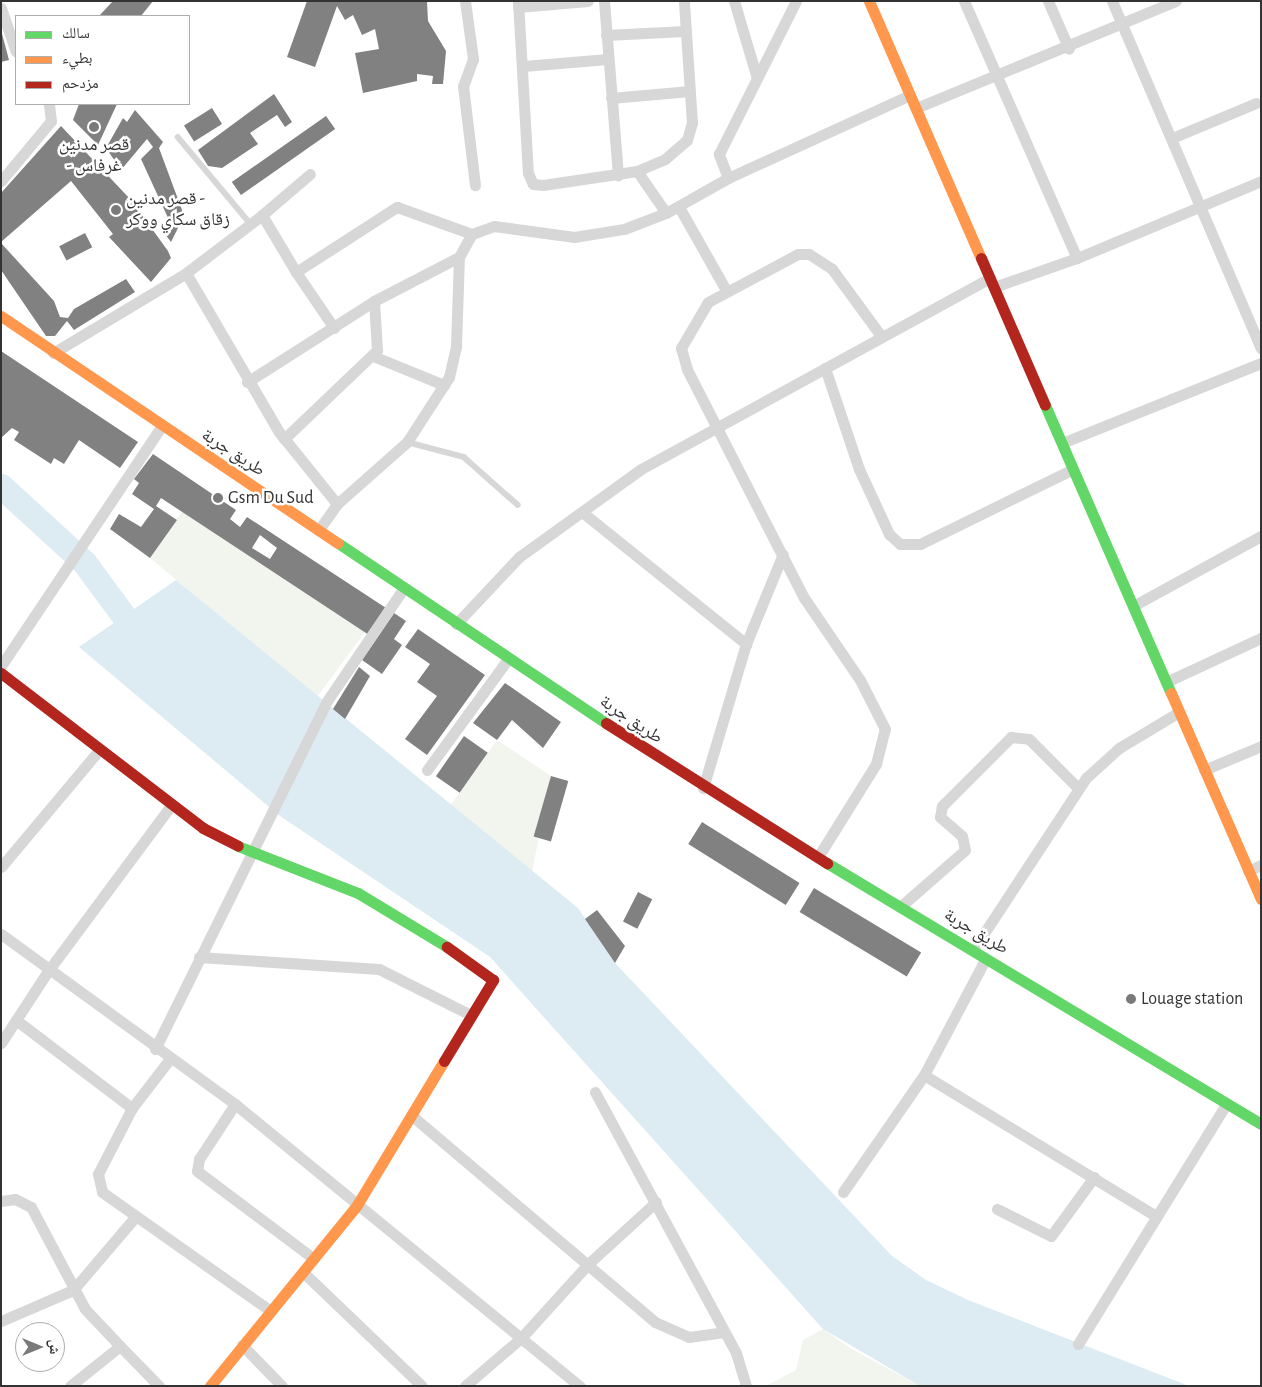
<!DOCTYPE html>
<html>
<head>
<meta charset="utf-8">
<style>
	body { margin:0 }
	#map { position:relative; width:1262px; height:1387px; overflow:hidden; background:#fff; font-family:"Alegreya Sans","Noto Naskh Arabic",sans-serif }
	div>[style] { position:absolute }
	[style*='--x'] { left:calc(var(--x)*1px); top:calc(var(--y)*1px); width:calc(var(--w)*1px); rotate:calc(var(--a)*1deg) }
	.green>* { inset:0; background:#f1f5ed }
	.water>* { inset:0; background:#ddebf3 }
	.river>* { height:25px; margin:-12.5px; padding:0 12.5px; transform-origin:12.5px; border-radius:12.5px; background:#ddebf3 }
	.building>* { inset:0; background:#818181; transform-origin:0 0 }
	.lane>* { height:5.5px; margin:-2.75px; padding:0 2.75px; transform-origin:2.75px; border-radius:2.75px; background:#d7d7d7 }
	.street>* { height:11px; margin:-5.5px; padding:0 5.5px; transform-origin:5.5px; border-radius:5.5px; background:#d7d7d7 }
	.fast>* { height:11px; margin:-5.5px; padding:0 5.5px; transform-origin:5.5px; border-radius:5.5px; background:#63d668 }
	.slow>* { height:11px; margin:-5.5px; padding:0 5.5px; transform-origin:5.5px; border-radius:5.5px; background:#ff974d }
	.jam>* { height:11px; margin:-5.5px; padding:0 5.5px; transform-origin:5.5px; border-radius:5.5px; background:#b3261e }
	.dots>* { width:14px; height:14px; translate:-50% -50%; box-sizing:border-box; border:2px solid #fff; border-radius:50% }
	span { translate:-50% -50%; white-space:nowrap; text-align:center; line-height:1.15; -webkit-text-stroke:5px #fff; paint-order:stroke }
	.poi-label { font-size:18px; color:#333 }
	.left { translate:0 -50%; text-align:left }
	.street-label { font-size:18px; color:#333 }
	.frame { position:absolute; inset:0; border:2px solid #333; pointer-events:none }
	.legend { position:absolute; left:15px; top:15px; width:175px; height:90px; box-sizing:border-box; background:#fff; border:1px solid #adadad; margin:0; padding:6px 9px; list-style:none; font-size:15px; color:#333 }
	.legend li { display:flex; align-items:center; gap:10px; height:25px }
	.legend b { width:25px; border:1px solid #adadad }
	.north { position:absolute; left:15px; top:1322px; width:50px; height:50px; box-sizing:border-box; background:#fff; border:1px solid #adadad; border-radius:50%; rotate:90deg; font-size:14px; font-weight:700; line-height:20px; text-align:center; color:#333 }
	.north::after { content:''; display:block; margin:auto; width:18px; height:22px; background:#7a7a7a; clip-path:polygon(50% 0,100% 100%,50% 72%,0 100%) }
</style>
</head>
<body>
<div id="map">
	<div class="green">
		<div style="clip-path:polygon(182px 511px,365px 632px,317px 697px,150px 558px)"></div>
		<div style="clip-path:polygon(497px 740px,551px 776px,532px 872px,450px 806px)"></div>
		<div style="clip-path:polygon(823px 1329px,850px 1348px,920px 1386px,766px 1386px,796px 1370px,803px 1340px)"></div>
	</div>
	<div class="water">
		<div style="clip-path:polygon(176px 580px,578px 908px,615px 963px,892px 1256px,926px 1280px,968px 1300px,1189px 1386px,920px 1386px,823px 1329px,490px 957px,280px 816px,79px 647px)"></div>
	</div>
	<div class="river">
		<div style="--x:1;--y:486;--w:113;--a:42.5"></div>
		<div style="--x:84;--y:562;--w:74;--a:53.7"></div>
		<div style="--x:128;--y:622;--w:26;--a:43"></div>
	</div>
	<div class="building">
		<div style="clip-path:polygon(113px 1px,153px 1px,141px 16px,99px 16px)"></div>
		<div style="clip-path:polygon(307px 1px,427px 1px,428px 21px,446px 51px,443px 84px,432px 84px,433px 76px,417px 74px,417px 81px,363px 93px,355px 53px,379px 49px,375px 29px,362px 35px,353px 15px,345px 20px,337px 6px,315px 67px,287px 57px)"></div>
		<div style="clip-path:polygon(1px 30px,9px 60px,1px 62px)"></div>
		<div style="clip-path:polygon(274px 94px,292px 122px,285px 127px,277px 115px,250px 133px,258px 144px,222px 168px,208px 166px,198px 150px)"></div>
		<div style="clip-path:polygon(79px 104px,117px 104px,98px 145px,73px 120px)"></div>
		<div style="left:212px;top:108px;width:19px;height:33px;rotate:58deg"></div>
		<div style="clip-path:polygon(135px 110px,163px 142px,159px 148px,182px 210px,182px 220px,171px 242px,162px 230px,169px 220px,141px 159px,153px 147px,147px 139px,121px 170px,106px 148px,123px 118px,127px 122px)"></div>
		<div style="left:326px;top:116px;width:16px;height:115px;rotate:55deg"></div>
		<div style="clip-path:polygon(61px 126px,131px 200px,168px 251px,171px 258px,151px 282px,109px 237px,113px 234px,71px 181px,1px 242px,1px 193px)"></div>
		<div style="left:85px;top:233px;width:16px;height:29px;rotate:63deg"></div>
		<div style="clip-path:polygon(1px 243px,54px 301px,60px 317px,68px 318px,74px 309px,126px 279px,135px 292px,74px 330px,67px 321px,55px 336px,46px 336px,1px 270px)"></div>
		<div style="clip-path:polygon(1px 351px,138px 442px,120px 468px,79px 440px,64px 464px,54px 458px,51px 464px,14px 440px,19px 432px,12px 428px,1px 438px)"></div>
		<div style="clip-path:polygon(evenodd,153px 454px,236px 510px,230px 519px,240px 527px,247px 517px,386px 608px,369px 635px,161px 498px,156px 506px,177px 520px,150px 558px,110px 529px,119px 514px,141px 527px,154px 509px,132px 494px,139px 483px,134px 479px,153px 454px,260px 535px,277px 548px,270px 559px,252px 548px,260px 535px)"></div>
		<div style="clip-path:polygon(394px 613px,406px 621px,394px 639px,402px 645px,382px 674px,362px 660px)"></div>
		<div style="clip-path:polygon(418px 629px,485px 675px,427px 755px,405px 739px,437px 696px,417px 682px,430px 664px,405px 647px)"></div>
		<div style="clip-path:polygon(359px 667px,370px 676px,345px 719px,333px 709px)"></div>
		<div style="clip-path:polygon(505px 683px,561px 722px,543px 748px,512px 720px,497px 740px,473px 723px)"></div>
		<div style="left:464px;top:736px;width:29px;height:49px;rotate:35deg"></div>
		<div style="left:551px;top:776px;width:18px;height:63px;rotate:16deg"></div>
		<div style="left:702px;top:822px;width:115px;height:26px;rotate:32deg"></div>
		<div style="left:814px;top:888px;width:125px;height:28px;rotate:31deg"></div>
		<div style="left:638px;top:892px;width:16px;height:33px;rotate:27deg"></div>
		<div style="clip-path:polygon(597px 910px,625px 946px,615px 963px,585px 919px)"></div>
	</div>
	<div class="lane">
		<div style="--x:178;--y:137;--w:111;--a:50.1"></div>
		<div style="--x:407;--y:442;--w:59;--a:14.7"></div>
		<div style="--x:464;--y:457;--w:72;--a:41.6"></div>
	</div>
	<div class="street">
		<div style="--x:465;--y:1;--w:59;--a:82.1"></div>
		<div style="--x:473;--y:59;--w:29;--a:110"></div>
		<div style="--x:463;--y:86;--w:100;--a:83.1"></div>
		<div style="--x:518;--y:1;--w:172;--a:86.7"></div>
		<div style="--x:528;--y:173;--w:12;--a:66"></div>
		<div style="--x:533;--y:184;--w:10;--a:6"></div>
		<div style="--x:543;--y:185;--w:95;--a:-8.5"></div>
		<div style="--x:637;--y:171;--w:30;--a:-23"></div>
		<div style="--x:665;--y:159;--w:29;--a:-41"></div>
		<div style="--x:687;--y:140;--w:18;--a:-74"></div>
		<div style="--x:692;--y:123;--w:122;--a:-93.8"></div>
		<div style="--x:604;--y:1;--w:175;--a:85.4"></div>
		<div style="--x:734;--y:1;--w:80;--a:73.4"></div>
		<div style="--x:964;--y:1;--w:281;--a:66.3"></div>
		<div style="--x:1048;--y:1;--w:52;--a:66.4"></div>
		<div style="--x:1112;--y:1;--w:378;--a:66.8"></div>
		<div style="--x:518;--y:7;--w:70;--a:-4.9"></div>
		<div style="--x:1;--y:8;--w:46;--a:71.2"></div>
		<div style="--x:606;--y:35;--w:79;--a:-2.9"></div>
		<div style="--x:524;--y:66;--w:84;--a:-4.8"></div>
		<div style="--x:611;--y:98;--w:79;--a:-5.1"></div>
		<div style="--x:916;--y:108;--w:281;--a:-22.4"></div>
		<div style="--x:1172;--y:138;--w:91;--a:-22.6"></div>
		<div style="--x:637;--y:171;--w:51;--a:55.4"></div>
		<div style="--x:728;--y:178;--w:26;--a:-111"></div>
		<div style="--x:719;--y:154;--w:171;--a:-63.3"></div>
		<div style="--x:1;--y:181;--w:78;--a:-50.2"></div>
		<div style="--x:51;--y:121;--w:17;--a:-97"></div>
		<div style="--x:679;--y:207;--w:95;--a:60.5"></div>
		<div style="--x:262;--y:215;--w:63;--a:-40.5"></div>
		<div style="--x:186;--y:273;--w:96;--a:-37.3"></div>
		<div style="--x:262;--y:215;--w:66;--a:59.2"></div>
		<div style="--x:994;--y:287;--w:88;--a:-19.3"></div>
		<div style="--x:1077;--y:258;--w:199;--a:-22.7"></div>
		<div style="--x:334;--y:328;--w:68;--a:-124.2"></div>
		<div style="--x:296;--y:272;--w:120;--a:-32.8"></div>
		<div style="--x:397;--y:207;--w:80;--a:19.8"></div>
		<div style="--x:53;--y:353;--w:155;--a:-31"></div>
		<div style="--x:186;--y:273;--w:184;--a:59.7"></div>
		<div style="--x:279;--y:432;--w:92;--a:51.1"></div>
		<div style="--x:337;--y:504;--w:32;--a:125"></div>
		<div style="--x:373;--y:356;--w:77;--a:22.2"></div>
		<div style="--x:825;--y:368;--w:107;--a:71.4"></div>
		<div style="--x:859;--y:469;--w:72;--a:65.2"></div>
		<div style="--x:889;--y:534;--w:15;--a:42"></div>
		<div style="--x:900;--y:544;--w:20;--a:0"></div>
		<div style="--x:920;--y:544;--w:170;--a:-26.1"></div>
		<div style="--x:247;--y:382;--w:151;--a:-32.5"></div>
		<div style="--x:374;--y:301;--w:96;--a:-27.4"></div>
		<div style="--x:284;--y:439;--w:129;--a:-43.7"></div>
		<div style="--x:377;--y:350;--w:49;--a:-93.5"></div>
		<div style="--x:1062;--y:443;--w:214;--a:-21.9"></div>
		<div style="--x:337;--y:504;--w:94;--a:-41.5"></div>
		<div style="--x:407;--y:442;--w:77;--a:-57.1"></div>
		<div style="--x:449;--y:377;--w:32;--a:-77"></div>
		<div style="--x:456;--y:346;--w:89;--a:-88.1"></div>
		<div style="--x:459;--y:257;--w:26;--a:-61"></div>
		<div style="--x:472;--y:234;--w:23;--a:-20"></div>
		<div style="--x:494;--y:226;--w:81;--a:7.8"></div>
		<div style="--x:574;--y:237;--w:51;--a:-9.1"></div>
		<div style="--x:624;--y:229;--w:45;--a:-20.9"></div>
		<div style="--x:666;--y:213;--w:71;--a:-29.4"></div>
		<div style="--x:728;--y:178;--w:200;--a:-24.5"></div>
		<div style="--x:582;--y:512;--w:211;--a:38.8"></div>
		<div style="--x:1133;--y:606;--w:146;--a:-28.7"></div>
		<div style="--x:456;--y:624;--w:92;--a:-46.8"></div>
		<div style="--x:519;--y:557;--w:150;--a:-35.8"></div>
		<div style="--x:641;--y:469;--w:398;--a:-28.7"></div>
		<div style="--x:1;--y:666;--w:288;--a:-56.2"></div>
		<div style="--x:1166;--y:682;--w:105;--a:-24.9"></div>
		<div style="--x:427;--y:770;--w:137;--a:-53.9"></div>
		<div style="--x:1204;--y:770;--w:62;--a:-22.8"></div>
		<div style="--x:703;--y:788;--w:150;--a:-73.4"></div>
		<div style="--x:746;--y:644;--w:97;--a:-67.7"></div>
		<div style="--x:818;--y:857;--w:110;--a:-58.1"></div>
		<div style="--x:876;--y:764;--w:36;--a:-76"></div>
		<div style="--x:885;--y:729;--w:55;--a:-117"></div>
		<div style="--x:860;--y:680;--w:99;--a:-124.3"></div>
		<div style="--x:804;--y:598;--w:257;--a:-117.1"></div>
		<div style="--x:687;--y:369;--w:22;--a:-106"></div>
		<div style="--x:681;--y:348;--w:53;--a:-59.6"></div>
		<div style="--x:708;--y:302;--w:102;--a:-28.1"></div>
		<div style="--x:798;--y:254;--w:11;--a:0"></div>
		<div style="--x:809;--y:254;--w:27;--a:33"></div>
		<div style="--x:832;--y:269;--w:83;--a:53.8"></div>
		<div style="--x:1;--y:867;--w:154;--a:-50"></div>
		<div style="--x:1248;--y:871;--w:14;--a:-25"></div>
		<div style="--x:900;--y:907;--w:86;--a:-41.2"></div>
		<div style="--x:965;--y:850;--w:14;--a:-102"></div>
		<div style="--x:962;--y:836;--w:29;--a:-139"></div>
		<div style="--x:940;--y:817;--w:11;--a:-80"></div>
		<div style="--x:942;--y:806;--w:98;--a:-45"></div>
		<div style="--x:1011;--y:737;--w:18;--a:6"></div>
		<div style="--x:1029;--y:739;--w:69;--a:45"></div>
		<div style="--x:1;--y:934;--w:289;--a:36"></div>
		<div style="--x:235;--y:1104;--w:446;--a:39.3"></div>
		<div style="--x:973;--y:950;--w:206;--a:-56.7"></div>
		<div style="--x:1086;--y:778;--w:45;--a:-42.3"></div>
		<div style="--x:1119;--y:748;--w:70;--a:-31"></div>
		<div style="--x:199;--y:957;--w:180;--a:3.8"></div>
		<div style="--x:379;--y:969;--w:103;--a:26.6"></div>
		<div style="--x:16;--y:1020;--w:146;--a:37.2"></div>
		<div style="--x:132;--y:1108;--w:74;--a:117.3"></div>
		<div style="--x:98;--y:1174;--w:18;--a:77"></div>
		<div style="--x:102;--y:1192;--w:204;--a:35.2"></div>
		<div style="--x:1;--y:1043;--w:86;--a:-56.9"></div>
		<div style="--x:48;--y:971;--w:204;--a:-53.4"></div>
		<div style="--x:155;--y:1049;--w:388;--a:-63.7"></div>
		<div style="--x:327;--y:701;--w:135;--a:-55.8"></div>
		<div style="--x:924;--y:1075;--w:269;--a:31.3"></div>
		<div style="--x:595;--y:1092;--w:297;--a:61.6"></div>
		<div style="--x:736;--y:1353;--w:34;--a:73"></div>
		<div style="--x:235;--y:1104;--w:66;--a:123.2"></div>
		<div style="--x:199;--y:1159;--w:12;--a:99"></div>
		<div style="--x:197;--y:1171;--w:146;--a:36.9"></div>
		<div style="--x:132;--y:1108;--w:61;--a:-52.4"></div>
		<div style="--x:411;--y:1115;--w:320;--a:40.3"></div>
		<div style="--x:655;--y:1322;--w:37;--a:24"></div>
		<div style="--x:689;--y:1337;--w:35;--a:-8"></div>
		<div style="--x:843;--y:1192;--w:142;--a:-55.3"></div>
		<div style="--x:924;--y:1075;--w:132;--a:-62.1"></div>
		<div style="--x:1;--y:1201;--w:14;--a:-8"></div>
		<div style="--x:15;--y:1199;--w:18;--a:27"></div>
		<div style="--x:31;--y:1207;--w:115;--a:62.1"></div>
		<div style="--x:85;--y:1309;--w:51;--a:46.6"></div>
		<div style="--x:120;--y:1346;--w:64;--a:141.3"></div>
		<div style="--x:997;--y:1209;--w:60;--a:26.6"></div>
		<div style="--x:1051;--y:1236;--w:73;--a:-53.9"></div>
		<div style="--x:304;--y:1273;--w:163;--a:43.8"></div>
		<div style="--x:1;--y:1321;--w:78;--a:-23.3"></div>
		<div style="--x:73;--y:1290;--w:97;--a:-49.6"></div>
		<div style="--x:1078;--y:1344;--w:282;--a:-58.3"></div>
		<div style="--x:242;--y:1345;--w:57;--a:45.7"></div>
		<div style="--x:120;--y:1346;--w:56;--a:45.7"></div>
		<div style="--x:465;--y:1386;--w:74;--a:-40.6"></div>
		<div style="--x:521;--y:1338;--w:100;--a:-47.8"></div>
		<div style="--x:588;--y:1264;--w:92;--a:-42.4"></div>
	</div>
	<div class="fast">
		<div style="--x:1045;--y:405;--w:314;--a:66.4"></div>
		<div style="--x:338;--y:543;--w:323;--a:33.9"></div>
		<div style="--x:238;--y:846;--w:129;--a:21.4"></div>
		<div style="--x:358;--y:893;--w:104;--a:31.2"></div>
		<div style="--x:827;--y:863;--w:506;--a:31.02"></div>
	</div>
	<div class="slow">
		<div style="--x:869;--y:1;--w:280;--a:66.5"></div>
		<div style="--x:1;--y:316;--w:406;--a:34"></div>
		<div style="--x:1171;--y:693;--w:225;--a:66.4"></div>
		<div style="--x:210;--y:1386;--w:233;--a:-50.9"></div>
		<div style="--x:357;--y:1205;--w:168;--a:-58.9"></div>
	</div>
	<div class="jam">
		<div style="--x:981;--y:258;--w:160;--a:66.5"></div>
		<div style="--x:1;--y:673;--w:255;--a:37.5"></div>
		<div style="--x:203;--y:828;--w:39;--a:27"></div>
		<div style="--x:606;--y:723;--w:262;--a:32.4"></div>
		<div style="--x:444;--y:1061;--w:95;--a:-58.8"></div>
		<div style="--x:493;--y:980;--w:57;--a:-144.3"></div>
	</div>
	<div class="dots">
		<div style="left:94px;top:127px;background:#7a7a7a"></div>
		<div style="left:116px;top:210px;background:#7a7a7a"></div>
		<div style="left:218px;top:498px;background:#7a7a7a"></div>
		<div style="left:1131px;top:999px;background:#7a7a7a"></div>
	</div>
	<div class="poi-label">
		<span style="left:94px;top:156px">قصر مدنين<br>- غرفاس</span>
		<span class="left" style="left:126px;top:210px">قصر مدنين -<br>زقاق سكاي ووكر</span>
		<span class="left" style="left:228px;top:498px">Gsm Du Sud</span>
		<span class="left" style="left:1141px;top:999px">Louage station</span>
	</div>
	<div class="street-label">
		<span style="left:233px;top:453px;rotate:33deg">طريق جربة</span>
		<span style="left:631px;top:720px;rotate:34deg">طريق جربة</span>
		<span style="left:976px;top:932px;rotate:31deg">طريق جربة</span>
	</div>
	<div class="frame"></div>
	<ul class="legend">
	<li><b style="height:6px;background:#63d668"></b>سالك</li>
	<li><b style="height:6px;background:#ff974d"></b>بطيء</li>
	<li><b style="height:6px;background:#b3261e"></b>مزدحم</li>
	</ul>
	<div class="north">ش</div>
</div>
</body>
</html>
